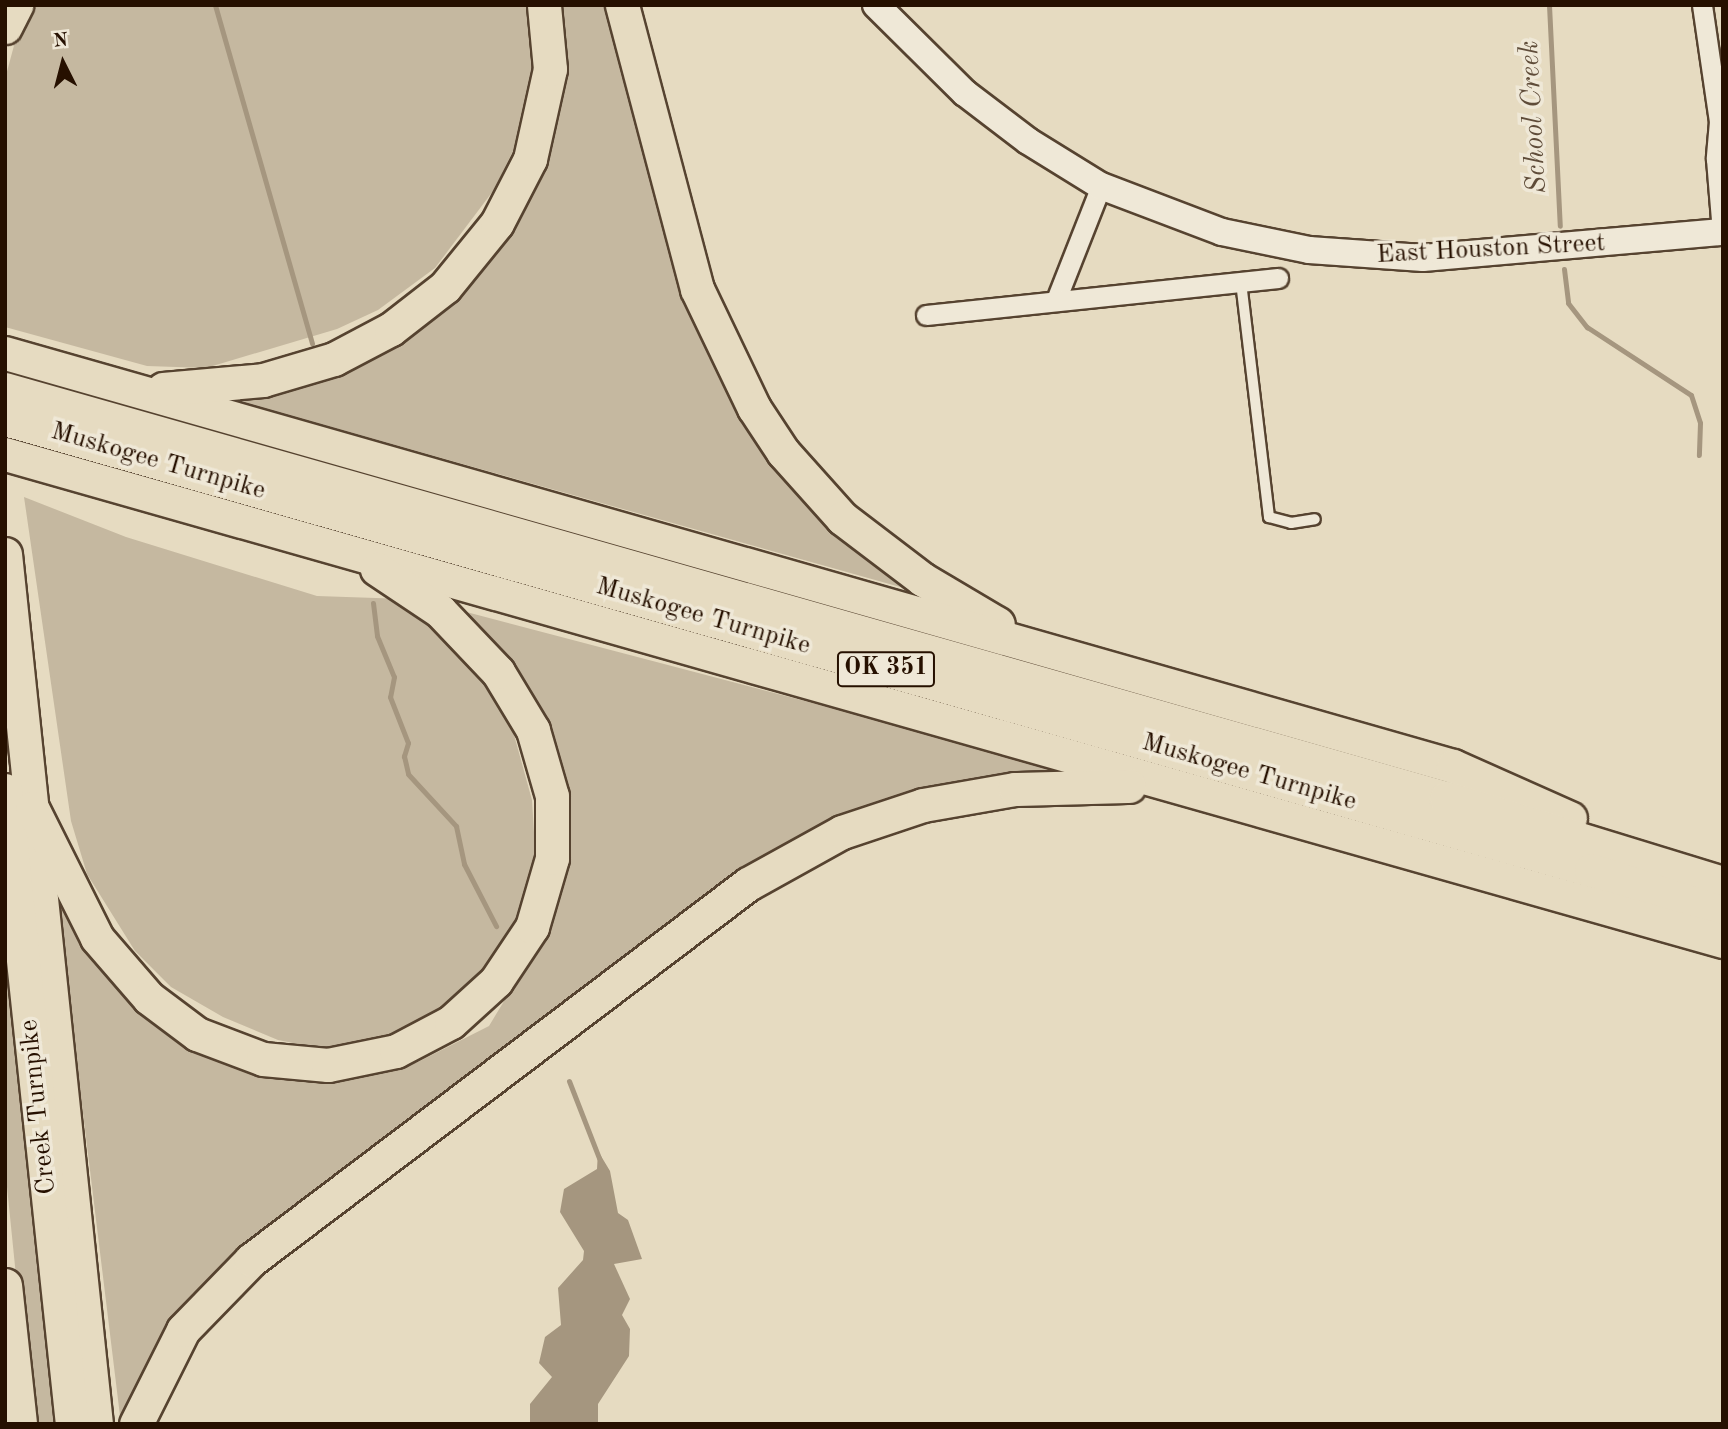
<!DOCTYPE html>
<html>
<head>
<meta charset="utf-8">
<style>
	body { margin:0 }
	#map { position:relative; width:1728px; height:1429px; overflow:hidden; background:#e6dbc1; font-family:"Old Standard TT",serif }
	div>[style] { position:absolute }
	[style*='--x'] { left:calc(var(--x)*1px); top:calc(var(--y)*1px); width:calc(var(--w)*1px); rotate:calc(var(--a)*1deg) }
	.green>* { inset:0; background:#c5b8a0 }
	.water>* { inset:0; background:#a5967f }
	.stream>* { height:5px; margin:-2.5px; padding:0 2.5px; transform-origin:2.5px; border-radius:2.5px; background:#a5967f }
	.roads { filter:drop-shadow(2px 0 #564330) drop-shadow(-2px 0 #564330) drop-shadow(0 2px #564330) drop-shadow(0 -2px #564330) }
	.lane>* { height:10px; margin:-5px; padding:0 5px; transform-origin:5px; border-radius:5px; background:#efe8d7 }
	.street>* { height:19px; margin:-9.5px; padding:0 9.5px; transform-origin:9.5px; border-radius:9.5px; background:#efe8d7 }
	.secondary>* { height:26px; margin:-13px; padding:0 13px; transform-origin:13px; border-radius:13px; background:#efe8d7 }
	.highway>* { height:33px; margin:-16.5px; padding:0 16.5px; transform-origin:16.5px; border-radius:16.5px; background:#e6dbc1 }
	span { translate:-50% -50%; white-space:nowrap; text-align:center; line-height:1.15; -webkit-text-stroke:7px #efe8d7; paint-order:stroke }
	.shield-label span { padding:2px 5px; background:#efe8d7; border:2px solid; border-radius:5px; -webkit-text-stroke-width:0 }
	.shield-label { font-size:24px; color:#261000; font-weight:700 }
	.street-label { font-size:26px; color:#261000 }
	.water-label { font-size:28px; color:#5f4c39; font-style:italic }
	.frame { position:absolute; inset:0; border:7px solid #261000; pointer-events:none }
	.north { position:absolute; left:28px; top:28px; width:70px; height:70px; -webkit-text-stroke:5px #efe8d7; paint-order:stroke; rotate:354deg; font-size:19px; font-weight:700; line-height:28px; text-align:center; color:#261000 }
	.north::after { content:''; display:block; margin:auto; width:24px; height:32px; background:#261000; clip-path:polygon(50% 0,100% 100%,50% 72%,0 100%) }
</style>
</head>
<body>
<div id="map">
	<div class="green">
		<div style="clip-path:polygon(32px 5px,530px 5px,539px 33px,526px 125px,493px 191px,435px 268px,378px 310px,337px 329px,206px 368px,147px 366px,5px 327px,5px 79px,19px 27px)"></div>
		<div style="clip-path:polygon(551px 5px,610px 5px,754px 423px,918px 592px,221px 396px,341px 364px,516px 209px)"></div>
		<div style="clip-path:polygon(24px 497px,126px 537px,317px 596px,405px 599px,465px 652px,508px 713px,532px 800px,536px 865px,519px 922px,480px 977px,425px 1019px,387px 1038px,323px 1049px,278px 1040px,223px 1017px,171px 987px,135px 951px,87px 874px,71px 821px)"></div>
		<div style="clip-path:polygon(455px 609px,1075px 772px,869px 812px,252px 1247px,121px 1424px,56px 892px,117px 984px,168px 1034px,268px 1076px,352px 1080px,418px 1062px,489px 1026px,524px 968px,560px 789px)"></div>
		<div style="clip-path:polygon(5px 911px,59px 1424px,31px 1424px,5px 1167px)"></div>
	</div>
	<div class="water">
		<div style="clip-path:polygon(598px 1151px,610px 1171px,618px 1213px,628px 1220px,642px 1259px,614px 1264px,630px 1299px,622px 1315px,630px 1329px,629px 1356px,598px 1404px,598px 1424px,530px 1424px,530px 1404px,552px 1377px,539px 1363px,545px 1337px,561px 1325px,558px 1288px,583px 1260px,584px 1251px,560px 1212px,564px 1189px,597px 1169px)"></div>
	</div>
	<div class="stream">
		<div style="--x:215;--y:5;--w:352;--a:74"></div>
		<div style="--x:1549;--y:5;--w:221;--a:87.2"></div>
		<div style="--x:1564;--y:269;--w:34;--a:83"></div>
		<div style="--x:1568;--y:303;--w:31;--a:52"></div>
		<div style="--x:1587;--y:327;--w:124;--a:33.2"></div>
		<div style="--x:1691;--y:395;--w:29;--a:72"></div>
		<div style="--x:1700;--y:423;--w:32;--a:92"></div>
		<div style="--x:373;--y:603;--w:33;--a:83"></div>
		<div style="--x:377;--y:636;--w:44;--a:67.5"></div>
		<div style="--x:394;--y:677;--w:20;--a:101"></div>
		<div style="--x:390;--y:697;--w:49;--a:68.6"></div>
		<div style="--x:408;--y:743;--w:14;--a:107"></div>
		<div style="--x:404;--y:756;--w:18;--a:77"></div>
		<div style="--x:408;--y:774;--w:71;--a:47.3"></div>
		<div style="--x:456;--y:826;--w:39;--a:78"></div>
		<div style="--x:464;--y:864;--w:70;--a:62.7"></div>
		<div style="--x:569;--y:1081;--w:83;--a:68.7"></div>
	</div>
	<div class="roads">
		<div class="lane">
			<div style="--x:1241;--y:282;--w:237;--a:83.2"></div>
			<div style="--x:1269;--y:517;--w:23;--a:15"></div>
			<div style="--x:1291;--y:523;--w:24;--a:-9"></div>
		</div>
		<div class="street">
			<div style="--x:1702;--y:5;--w:117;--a:81.7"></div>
			<div style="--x:1719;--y:121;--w:38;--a:95"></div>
			<div style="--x:1716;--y:159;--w:73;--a:85.3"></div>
			<div style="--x:1056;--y:300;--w:123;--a:-68.5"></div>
			<div style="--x:926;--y:315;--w:354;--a:-6"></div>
		</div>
		<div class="secondary">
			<div style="--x:876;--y:5;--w:125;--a:44.7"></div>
			<div style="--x:965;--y:93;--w:79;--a:37.3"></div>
			<div style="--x:1028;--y:141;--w:86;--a:31.7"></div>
			<div style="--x:1101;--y:186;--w:129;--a:20.8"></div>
			<div style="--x:1222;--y:232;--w:89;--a:11.7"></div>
			<div style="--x:1309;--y:250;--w:114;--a:4"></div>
			<div style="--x:1423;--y:258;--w:301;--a:-5"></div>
		</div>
		<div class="highway">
			<div style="--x:622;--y:5;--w:294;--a:75.2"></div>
			<div style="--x:697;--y:289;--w:132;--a:64.4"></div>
			<div style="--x:754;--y:408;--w:53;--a:56.6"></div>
			<div style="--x:783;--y:452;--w:89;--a:48.2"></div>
			<div style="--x:842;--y:518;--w:101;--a:37.3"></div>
			<div style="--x:922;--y:579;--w:88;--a:30.6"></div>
			<div style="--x:5;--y:27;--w:25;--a:-63"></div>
			<div style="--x:5;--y:353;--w:1506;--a:15.92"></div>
			<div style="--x:1453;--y:766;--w:128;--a:24"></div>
			<div style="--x:5;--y:389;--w:1498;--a:15.85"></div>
			<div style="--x:1446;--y:798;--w:290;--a:17.1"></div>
			<div style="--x:163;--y:389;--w:100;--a:-5.1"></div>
			<div style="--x:263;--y:380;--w:74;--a:-16.5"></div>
			<div style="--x:334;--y:359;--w:64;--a:-27.8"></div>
			<div style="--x:391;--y:329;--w:68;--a:-37.9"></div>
			<div style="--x:445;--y:287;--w:82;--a:-50.9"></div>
			<div style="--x:497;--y:223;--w:72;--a:-62.7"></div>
			<div style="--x:530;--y:159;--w:92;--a:-77.5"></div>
			<div style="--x:550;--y:69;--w:64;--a:-95.4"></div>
			<div style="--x:5;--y:419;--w:1649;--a:15.87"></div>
			<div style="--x:1591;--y:870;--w:139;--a:18"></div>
			<div style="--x:5;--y:454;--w:1786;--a:15.83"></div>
			<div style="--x:5;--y:554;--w:875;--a:84.03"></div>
			<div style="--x:5;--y:790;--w:638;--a:83.97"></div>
			<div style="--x:32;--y:808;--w:145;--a:63.4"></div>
			<div style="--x:97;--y:938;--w:79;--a:49.1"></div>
			<div style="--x:149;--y:998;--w:60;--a:36.9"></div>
			<div style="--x:197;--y:1034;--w:71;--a:20.7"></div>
			<div style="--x:263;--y:1059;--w:65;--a:5.3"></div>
			<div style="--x:328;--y:1065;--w:69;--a:-11.6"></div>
			<div style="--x:396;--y:1051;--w:62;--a:-27.8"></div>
			<div style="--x:451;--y:1022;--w:61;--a:-42.3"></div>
			<div style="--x:496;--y:981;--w:65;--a:-56.3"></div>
			<div style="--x:532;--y:927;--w:72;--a:-73.8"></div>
			<div style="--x:552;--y:858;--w:62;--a:-90"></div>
			<div style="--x:552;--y:796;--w:69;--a:-106.1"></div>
			<div style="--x:533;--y:730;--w:68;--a:-121.1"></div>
			<div style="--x:498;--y:672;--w:84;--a:-133.6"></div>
			<div style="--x:440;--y:611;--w:76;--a:-146.3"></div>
			<div style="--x:5;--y:1285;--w:140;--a:83.8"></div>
			<div style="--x:136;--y:1424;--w:105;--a:-63.4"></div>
			<div style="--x:183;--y:1330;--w:98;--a:-45.8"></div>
			<div style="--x:251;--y:1260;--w:623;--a:-37.11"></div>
			<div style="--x:748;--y:884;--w:107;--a:-29"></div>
			<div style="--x:842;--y:832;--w:85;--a:-18.4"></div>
			<div style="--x:923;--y:805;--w:93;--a:-9.9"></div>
			<div style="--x:1015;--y:789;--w:114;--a:-1.5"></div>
		</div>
	</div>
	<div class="shield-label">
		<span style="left:886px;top:669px">OK 351</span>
	</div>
	<div class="street-label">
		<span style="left:1491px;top:250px;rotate:-3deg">East Houston Street</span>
		<span style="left:158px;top:462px;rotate:16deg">Muskogee Turnpike</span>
		<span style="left:703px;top:617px;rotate:16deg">Muskogee Turnpike</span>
		<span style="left:1249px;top:773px;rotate:16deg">Muskogee Turnpike</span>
		<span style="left:39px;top:1107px;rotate:-96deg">Creek Turnpike</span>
	</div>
	<div class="water-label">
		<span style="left:1534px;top:117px;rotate:-93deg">School Creek</span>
	</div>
	<div class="frame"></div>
	<div class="north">N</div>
</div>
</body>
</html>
